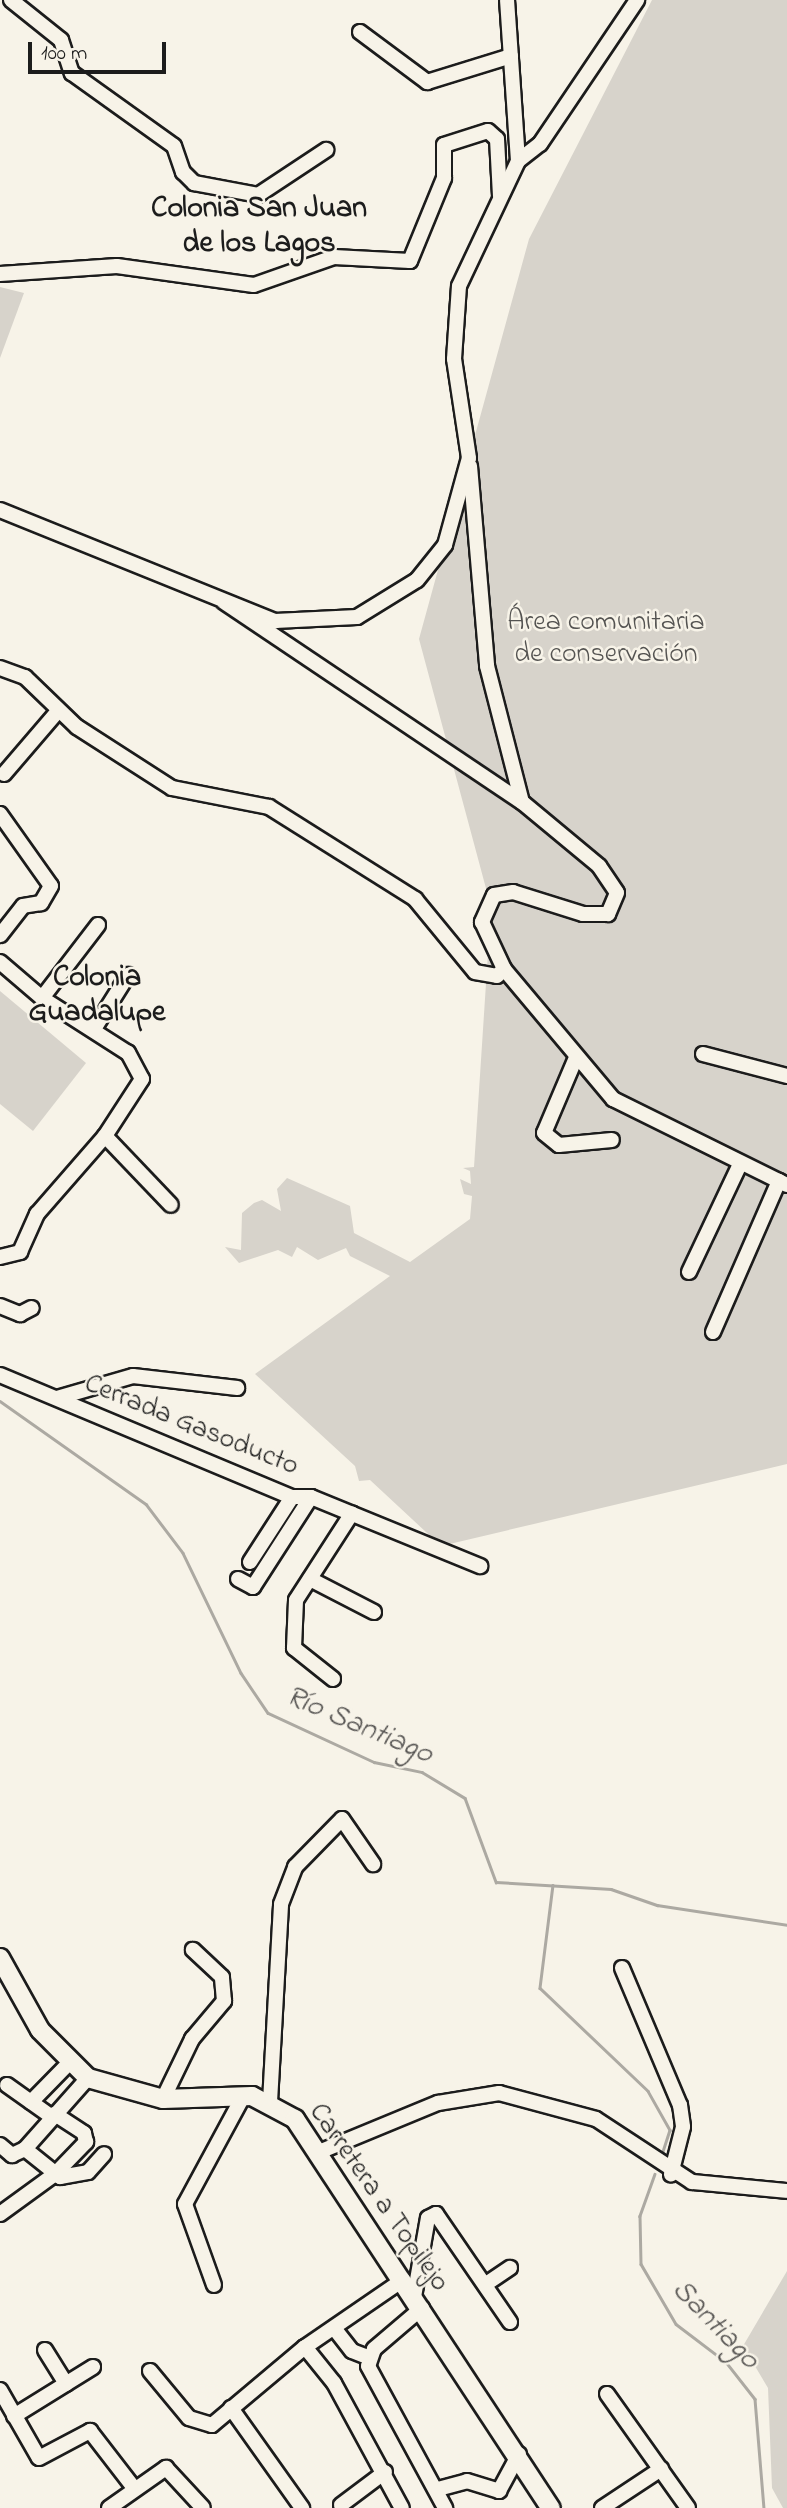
<!DOCTYPE html>
<html>
<head>
<meta charset="utf-8">
<style>
	body { margin:0 }
	#map { position:relative; width:787px; height:2508px; overflow:hidden; background:#f7f3e8; font-family:"Indie Flower",sans-serif }
	div>[style] { position:absolute }
	[style*='--x'] { left:calc(var(--x)*1px); top:calc(var(--y)*1px); width:calc(var(--w)*1px); rotate:calc(var(--a)*1deg) }
	.green>* { inset:0; background:#d7d3cb }
	.stream>* { height:2.5px; margin:-1.25px; padding:0 1.25px; transform-origin:1.25px; border-radius:1.25px; background:#aca9a2 }
	.roads { filter:drop-shadow(2px 0 #1c1c1c) drop-shadow(-2px 0 #1c1c1c) drop-shadow(0 2px #1c1c1c) drop-shadow(0 -2px #1c1c1c) }
	.minor>* { height:14px; margin:-7px; padding:0 7px; transform-origin:7px; border-radius:7px; background:#f7f3e8 }
	.major>* { height:18px; margin:-9px; padding:0 9px; transform-origin:9px; border-radius:9px; background:#f7f3e8 }
	span { translate:-50% -50%; white-space:nowrap; text-align:center; line-height:1.15; -webkit-text-stroke:5px #f7f3e8; paint-order:stroke }
	.park-label { font-size:28px; color:#545351 }
	.street-label { font-size:28px; color:#1c1c1c }
	.neighbourhood-label { font-size:30px; color:#1c1c1c; font-weight:700 }
	.water-label { font-size:30px; color:#565452; font-style:italic }
	.scale { position:absolute; left:28px; top:42px; width:138px; height:32px; box-sizing:border-box; border:4px solid #1c1c1c; border-top:0; padding-left:9px; font-size:21px; line-height:24px; white-space:nowrap; color:#1c1c1c; -webkit-text-stroke:5px #f7f3e8; paint-order:stroke }
</style>
</head>
<body>
<div id="map">
	<div class="green">
		<div style="clip-path:polygon(652px 0,787px 0,787px 1464px,441px 1546px,370px 1480px,359px 1481px,355px 1466px,255px 1374px,390px 1276px,350px 1256px,346px 1248px,318px 1260px,297px 1247px,292px 1257px,278px 1250px,239px 1263px,225px 1247px,241px 1250px,242px 1213px,254px 1203px,262px 1200px,281px 1211px,277px 1189px,287px 1178px,350px 1206px,354px 1233px,410px 1262px,470px 1219px,472px 1196px,464px 1194px,460px 1179px,471px 1184px,470px 1171px,463px 1168px,474px 1167px,491px 907px,419px 639px,529px 239px)"></div>
		<div style="clip-path:polygon(0 287px,24px 293px,0 358px)"></div>
		<div style="clip-path:polygon(0 991px,86px 1063px,33px 1131px,0 1104px)"></div>
		<div style="clip-path:polygon(787px 2271px,787px 2508px,783px 2508px,772px 2488px,768px 2388px,743px 2346px)"></div>
	</div>
	<div class="stream">
		<div style="--x:0;--y:1401;--w:179;--a:35.2"></div>
		<div style="--x:146;--y:1504;--w:61;--a:52.9"></div>
		<div style="--x:183;--y:1553;--w:133;--a:64.2"></div>
		<div style="--x:241;--y:1673;--w:48;--a:56"></div>
		<div style="--x:268;--y:1713;--w:117;--a:24.8"></div>
		<div style="--x:374;--y:1762;--w:49;--a:11.8"></div>
		<div style="--x:422;--y:1772;--w:50;--a:31.2"></div>
		<div style="--x:465;--y:1798;--w:90;--a:69.7"></div>
		<div style="--x:496;--y:1882;--w:115;--a:3.5"></div>
		<div style="--x:611;--y:1889;--w:49;--a:19.2"></div>
		<div style="--x:657;--y:1905;--w:132;--a:8.7"></div>
		<div style="--x:553;--y:1885;--w:104;--a:97.2"></div>
		<div style="--x:540;--y:1988;--w:149;--a:43.6"></div>
		<div style="--x:648;--y:2091;--w:45;--a:60.6"></div>
		<div style="--x:670;--y:2130;--w:26;--a:108"></div>
		<div style="--x:655;--y:2174;--w:45;--a:109.7"></div>
		<div style="--x:640;--y:2216;--w:48;--a:88.8"></div>
		<div style="--x:641;--y:2264;--w:69;--a:59.7"></div>
		<div style="--x:676;--y:2324;--w:63;--a:37.2"></div>
		<div style="--x:726;--y:2362;--w:47;--a:51.9"></div>
		<div style="--x:755;--y:2399;--w:109;--a:85.3"></div>
	</div>
	<div class="roads">
		<div class="minor">
			<div style="--x:11;--y:0;--w:64;--a:38.7"></div>
			<div style="--x:61;--y:40;--w:35;--a:72"></div>
			<div style="--x:72;--y:73;--w:125;--a:35.6"></div>
			<div style="--x:174;--y:146;--w:28;--a:71"></div>
			<div style="--x:183;--y:172;--w:16;--a:45"></div>
			<div style="--x:194;--y:183;--w:65;--a:10.6"></div>
			<div style="--x:258;--y:195;--w:82;--a:-33.5"></div>
			<div style="--x:360;--y:32;--w:84;--a:36.7"></div>
			<div style="--x:427;--y:82;--w:88;--a:-17.2"></div>
			<div style="--x:518;--y:161;--w:28;--a:-38"></div>
			<div style="--x:540;--y:144;--w:174;--a:-56"></div>
			<div style="--x:0;--y:274;--w:117;--a:-3.9"></div>
			<div style="--x:117;--y:266;--w:138;--a:7.9"></div>
			<div style="--x:254;--y:285;--w:85;--a:-19.3"></div>
			<div style="--x:334;--y:257;--w:76;--a:3"></div>
			<div style="--x:410;--y:261;--w:90;--a:-67.7"></div>
			<div style="--x:444;--y:178;--w:33;--a:-90"></div>
			<div style="--x:444;--y:145;--w:46;--a:-17.7"></div>
			<div style="--x:488;--y:131;--w:12;--a:42"></div>
			<div style="--x:497;--y:139;--w:57;--a:87"></div>
			<div style="--x:470;--y:466;--w:201;--a:85.1"></div>
			<div style="--x:487;--y:666;--w:140;--a:75.6"></div>
			<div style="--x:0;--y:510;--w:297;--a:22"></div>
			<div style="--x:275;--y:621;--w:82;--a:-2.8"></div>
			<div style="--x:357;--y:617;--w:70;--a:-31.7"></div>
			<div style="--x:417;--y:580;--w:45;--a:-51.3"></div>
			<div style="--x:445;--y:545;--w:90;--a:-74.6"></div>
			<div style="--x:469;--y:458;--w:100;--a:-98.6"></div>
			<div style="--x:454;--y:359;--w:73;--a:-86.1"></div>
			<div style="--x:459;--y:286;--w:138;--a:-64.7"></div>
			<div style="--x:518;--y:161;--w:161;--a:-93.9"></div>
			<div style="--x:224;--y:602;--w:359;--a:33.9"></div>
			<div style="--x:522;--y:802;--w:100;--a:39.7"></div>
			<div style="--x:599;--y:866;--w:32;--a:56"></div>
			<div style="--x:617;--y:893;--w:23;--a:113"></div>
			<div style="--x:608;--y:914;--w:25;--a:180"></div>
			<div style="--x:583;--y:914;--w:73;--a:-162.6"></div>
			<div style="--x:513;--y:892;--w:19;--a:171"></div>
			<div style="--x:494;--y:895;--w:30;--a:114"></div>
			<div style="--x:482;--y:922;--w:52;--a:64.9"></div>
			<div style="--x:504;--y:969;--w:170;--a:50"></div>
			<div style="--x:613;--y:1099;--w:194;--a:26.3"></div>
			<div style="--x:0;--y:668;--w:27;--a:20"></div>
			<div style="--x:25;--y:677;--w:72;--a:43.9"></div>
			<div style="--x:77;--y:727;--w:113;--a:32.7"></div>
			<div style="--x:172;--y:788;--w:99;--a:11.1"></div>
			<div style="--x:269;--y:807;--w:173;--a:32.2"></div>
			<div style="--x:415;--y:899;--w:94;--a:50.6"></div>
			<div style="--x:475;--y:972;--w:22;--a:10"></div>
			<div style="--x:497;--y:976;--w:10;--a:-45"></div>
			<div style="--x:4;--y:774;--w:83;--a:-49.4"></div>
			<div style="--x:0;--y:814;--w:88;--a:54.7"></div>
			<div style="--x:51;--y:886;--w:20;--a:120"></div>
			<div style="--x:41;--y:903;--w:18;--a:171"></div>
			<div style="--x:23;--y:906;--w:37;--a:128"></div>
			<div style="--x:0;--y:962;--w:55;--a:40.6"></div>
			<div style="--x:42;--y:998;--w:92;--a:-52.5"></div>
			<div style="--x:94;--y:1029;--w:64;--a:-57.8"></div>
			<div style="--x:703;--y:1054;--w:87;--a:14.7"></div>
			<div style="--x:575;--y:1060;--w:79;--a:113"></div>
			<div style="--x:544;--y:1133;--w:19;--a:39"></div>
			<div style="--x:559;--y:1145;--w:53;--a:-5.4"></div>
			<div style="--x:105;--y:1136;--w:95;--a:46.3"></div>
			<div style="--x:0;--y:1257;--w:21;--a:-14"></div>
			<div style="--x:20;--y:1252;--w:42;--a:-65.9"></div>
			<div style="--x:37;--y:1214;--w:103;--a:-48.9"></div>
			<div style="--x:105;--y:1136;--w:68;--a:-57"></div>
			<div style="--x:142;--y:1079;--w:30;--a:-118"></div>
			<div style="--x:128;--y:1053;--w:102;--a:-147.4"></div>
			<div style="--x:689;--y:1272;--w:119;--a:-64.7"></div>
			<div style="--x:0;--y:1306;--w:22;--a:22"></div>
			<div style="--x:20;--y:1314;--w:13;--a:-27"></div>
			<div style="--x:713;--y:1332;--w:165;--a:-66.4"></div>
			<div style="--x:0;--y:1375;--w:316;--a:22.7"></div>
			<div style="--x:292;--y:1497;--w:19;--a:0"></div>
			<div style="--x:311;--y:1497;--w:183;--a:22.2"></div>
			<div style="--x:57;--y:1398;--w:79;--a:-16.1"></div>
			<div style="--x:133;--y:1376;--w:105;--a:6.6"></div>
			<div style="--x:250;--y:1562;--w:77;--a:-57.1"></div>
			<div style="--x:238;--y:1579;--w:17;--a:28"></div>
			<div style="--x:253;--y:1587;--w:107;--a:-57.2"></div>
			<div style="--x:310;--y:1579;--w:72;--a:27.3"></div>
			<div style="--x:333;--y:1679;--w:50;--a:-141.5"></div>
			<div style="--x:294;--y:1648;--w:48;--a:-87.6"></div>
			<div style="--x:296;--y:1600;--w:103;--a:-57.2"></div>
			<div style="--x:622;--y:1968;--w:149;--a:67.1"></div>
			<div style="--x:680;--y:2105;--w:22;--a:82"></div>
			<div style="--x:683;--y:2127;--w:49;--a:104.3"></div>
			<div style="--x:7;--y:2085;--w:55;--a:35.4"></div>
			<div style="--x:163;--y:2099;--w:67;--a:-64.2"></div>
			<div style="--x:192;--y:2039;--w:50;--a:-49.9"></div>
			<div style="--x:224;--y:2001;--w:24;--a:-95"></div>
			<div style="--x:222;--y:1977;--w:40;--a:-137"></div>
			<div style="--x:31;--y:2102;--w:54;--a:-45.7"></div>
			<div style="--x:270;--y:2102;--w:198;--a:-86.8"></div>
			<div style="--x:281;--y:1904;--w:40;--a:-69"></div>
			<div style="--x:295;--y:1867;--w:67;--a:-45.6"></div>
			<div style="--x:342;--y:1819;--w:55;--a:55.4"></div>
			<div style="--x:0;--y:2145;--w:16;--a:40"></div>
			<div style="--x:12;--y:2155;--w:14;--a:-25"></div>
			<div style="--x:25;--y:2149;--w:95;--a:-48.4"></div>
			<div style="--x:25;--y:2149;--w:45;--a:38.7"></div>
			<div style="--x:60;--y:2177;--w:28;--a:-10"></div>
			<div style="--x:88;--y:2172;--w:24;--a:-48"></div>
			<div style="--x:319;--y:2152;--w:129;--a:-22.4"></div>
			<div style="--x:438;--y:2103;--w:62;--a:-9.3"></div>
			<div style="--x:499;--y:2093;--w:100;--a:15"></div>
			<div style="--x:596;--y:2119;--w:115;--a:33.3"></div>
			<div style="--x:692;--y:2182;--w:95;--a:5.4"></div>
			<div style="--x:0;--y:2214;--w:68;--a:-36"></div>
			<div style="--x:55;--y:2174;--w:45;--a:-45.9"></div>
			<div style="--x:86;--y:2142;--w:9;--a:-103"></div>
			<div style="--x:84;--y:2133;--w:35;--a:-147"></div>
			<div style="--x:486;--y:2284;--w:29;--a:-34"></div>
			<div style="--x:214;--y:2285;--w:86;--a:-109.7"></div>
			<div style="--x:185;--y:2204;--w:124;--a:-61.6"></div>
			<div style="--x:414;--y:2297;--w:80;--a:-80"></div>
			<div style="--x:428;--y:2218;--w:9;--a:-27"></div>
			<div style="--x:436;--y:2214;--w:131;--a:55.6"></div>
			<div style="--x:422;--y:2308;--w:63;--a:139.5"></div>
			<div style="--x:374;--y:2349;--w:18;--a:109"></div>
			<div style="--x:368;--y:2366;--w:162;--a:61.5"></div>
			<div style="--x:334;--y:2328;--w:29;--a:52"></div>
			<div style="--x:352;--y:2351;--w:17;--a:21"></div>
			<div style="--x:305;--y:2347;--w:46;--a:51.1"></div>
			<div style="--x:334;--y:2383;--w:142;--a:61.5"></div>
			<div style="--x:45;--y:2350;--w:40;--a:58"></div>
			<div style="--x:150;--y:2371;--w:61;--a:50.3"></div>
			<div style="--x:189;--y:2418;--w:24;--a:17"></div>
			<div style="--x:212;--y:2425;--w:121;--a:-40"></div>
			<div style="--x:305;--y:2347;--w:119;--a:-34.4"></div>
			<div style="--x:0;--y:2390;--w:78;--a:60.2"></div>
			<div style="--x:39;--y:2458;--w:58;--a:-27.9"></div>
			<div style="--x:90;--y:2431;--w:72;--a:52.3"></div>
			<div style="--x:607;--y:2394;--w:140;--a:54.6"></div>
			<div style="--x:231;--y:2408;--w:123;--a:54.6"></div>
			<div style="--x:14;--y:2416;--w:93;--a:-31.8"></div>
			<div style="--x:438;--y:2489;--w:30;--a:-15"></div>
			<div style="--x:467;--y:2481;--w:34;--a:17"></div>
			<div style="--x:499;--y:2491;--w:42;--a:-61.6"></div>
			<div style="--x:341;--y:2505;--w:55;--a:-36.9"></div>
			<div style="--x:109;--y:2508;--w:70;--a:-35.1"></div>
			<div style="--x:166;--y:2468;--w:54;--a:47.2"></div>
			<div style="--x:602;--y:2508;--w:71;--a:-33.5"></div>
		</div>
		<div class="major">
			<div style="--x:0;--y:1958;--w:82;--a:60.9"></div>
			<div style="--x:40;--y:2030;--w:68;--a:45"></div>
			<div style="--x:88;--y:2078;--w:78;--a:15.6"></div>
			<div style="--x:163;--y:2099;--w:89;--a:-1.9"></div>
			<div style="--x:252;--y:2096;--w:49;--a:28.1"></div>
			<div style="--x:295;--y:2119;--w:466;--a:56.7"></div>
		</div>
	</div>
	<div class="park-label">
		<span style="left:606px;top:639px">Área comunitaria<br>de conservación</span>
	</div>
	<div class="street-label">
		<span style="left:191px;top:1426px;rotate:22deg">Cerrada Gasoducto</span>
		<span style="left:378px;top:2198px;rotate:55deg">Carretera a Topilejo</span>
	</div>
	<div class="neighbourhood-label">
		<span style="left:259px;top:226px">Colonia San Juan<br>de los Lagos</span>
		<span style="left:97px;top:995px">Colonia<br>Guadalupe</span>
	</div>
	<div class="water-label">
		<span style="left:359px;top:1726px;rotate:23deg">Río Santiago</span>
		<span style="left:715px;top:2325px;rotate:46deg">Santiago</span>
	</div>
	<div class="scale">100 m</div>
</div>
</body>
</html>
